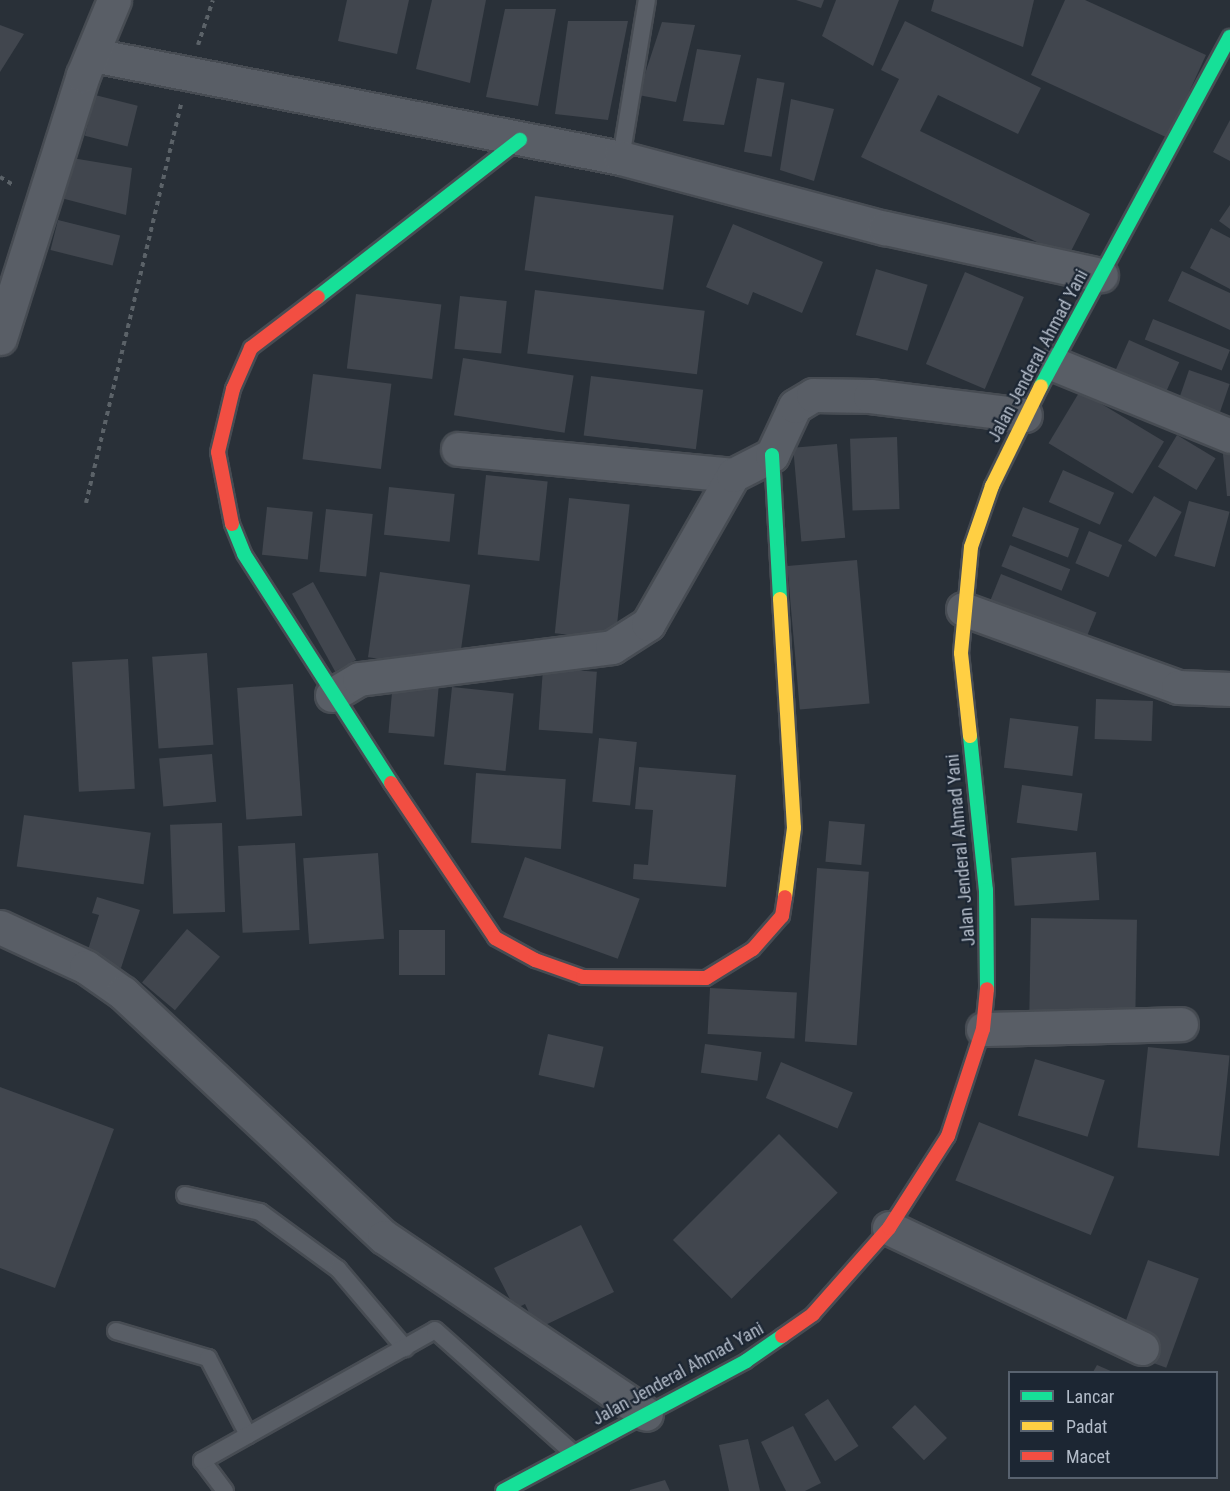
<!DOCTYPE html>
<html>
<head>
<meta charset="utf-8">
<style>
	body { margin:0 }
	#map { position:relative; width:1230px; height:1491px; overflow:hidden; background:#293038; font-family:"Roboto Condensed",sans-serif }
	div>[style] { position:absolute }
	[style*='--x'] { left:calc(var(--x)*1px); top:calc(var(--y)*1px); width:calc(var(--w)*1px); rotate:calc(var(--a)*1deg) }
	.building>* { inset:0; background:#41464e; transform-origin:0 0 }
	.path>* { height:4px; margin-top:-2px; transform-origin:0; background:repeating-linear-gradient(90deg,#5b6268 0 4.5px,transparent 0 9px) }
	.roads { filter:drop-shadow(2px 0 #474c53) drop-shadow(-2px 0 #474c53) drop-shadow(0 2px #474c53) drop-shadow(0 -2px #474c53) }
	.lane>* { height:16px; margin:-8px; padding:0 8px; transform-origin:8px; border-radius:8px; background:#595e66 }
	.street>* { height:33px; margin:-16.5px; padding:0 16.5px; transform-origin:16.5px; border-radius:16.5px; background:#595e66 }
	.fast>* { height:14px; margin:-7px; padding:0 7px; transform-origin:7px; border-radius:7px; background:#16e098 }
	.slow>* { height:14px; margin:-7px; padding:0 7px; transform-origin:7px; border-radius:7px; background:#ffcf43 }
	.jam>* { height:14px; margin:-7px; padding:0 7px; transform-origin:7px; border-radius:7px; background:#f24e42 }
	span { translate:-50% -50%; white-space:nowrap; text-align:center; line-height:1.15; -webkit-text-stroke:4.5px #1c2633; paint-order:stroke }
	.street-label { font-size:18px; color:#b3bcc9 }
	.legend { position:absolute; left:1008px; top:1371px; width:210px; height:108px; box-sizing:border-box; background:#1c2633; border:2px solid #58626f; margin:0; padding:8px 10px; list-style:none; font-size:18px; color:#b3bcc9 }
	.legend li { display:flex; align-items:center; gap:12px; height:30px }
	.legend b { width:30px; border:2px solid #58626f }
</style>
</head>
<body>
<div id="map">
	<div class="building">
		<div style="clip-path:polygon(347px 0,409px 0,397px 54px,338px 41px)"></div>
		<div style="clip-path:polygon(432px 0,486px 0,470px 83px,416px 69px)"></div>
		<div style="clip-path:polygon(796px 0,824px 0,821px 8px)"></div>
		<div style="clip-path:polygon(836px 0,899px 0,873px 66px,822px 36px)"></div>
		<div style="clip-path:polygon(934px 0,1034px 0,1023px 47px,931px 11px)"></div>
		<div style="clip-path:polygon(1065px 0,1085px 0,1206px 55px,1168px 138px,1031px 75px)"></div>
		<div style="clip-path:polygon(505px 9px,556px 9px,538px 106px,486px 97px)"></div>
		<div style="clip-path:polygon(568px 21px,628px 21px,608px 120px,555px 114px)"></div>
		<div style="clip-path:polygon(905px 21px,1041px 88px,1018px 134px,938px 95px,920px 131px,1090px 214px,1068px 257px,861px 157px,899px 79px,881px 70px)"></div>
		<div style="clip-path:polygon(662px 22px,695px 25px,676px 102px,638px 95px)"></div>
		<div style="clip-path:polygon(0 25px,24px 34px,0 72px)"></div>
		<div style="clip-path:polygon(697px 49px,741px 55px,724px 125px,683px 121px)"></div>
		<div style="left:757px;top:78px;width:28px;height:75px;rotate:10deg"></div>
		<div style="left:95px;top:95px;width:44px;height:42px;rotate:14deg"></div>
		<div style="clip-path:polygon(791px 99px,834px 109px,814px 181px,780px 170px)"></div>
		<div style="clip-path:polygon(1230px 120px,1230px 161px,1213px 152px)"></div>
		<div style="clip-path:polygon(72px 158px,132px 168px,126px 215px,61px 198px)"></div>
		<div style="left:535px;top:196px;width:140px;height:75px;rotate:8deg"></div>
		<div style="clip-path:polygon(1230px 205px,1230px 229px,1219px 221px)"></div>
		<div style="left:58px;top:220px;width:64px;height:31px;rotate:14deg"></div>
		<div style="clip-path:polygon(733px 224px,823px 262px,802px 313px,753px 292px,748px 305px,706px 287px)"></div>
		<div style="clip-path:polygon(1211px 228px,1230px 238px,1230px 289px,1190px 268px)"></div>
		<div style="left:876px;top:269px;width:54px;height:69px;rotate:17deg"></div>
		<div style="clip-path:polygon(1182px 271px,1230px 293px,1230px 330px,1168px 301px)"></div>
		<div style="left:965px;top:272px;width:64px;height:100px;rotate:23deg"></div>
		<div style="left:535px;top:290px;width:171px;height:64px;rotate:7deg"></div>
		<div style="left:356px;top:294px;width:86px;height:75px;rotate:7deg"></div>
		<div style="left:460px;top:296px;width:47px;height:53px;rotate:6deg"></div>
		<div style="left:1153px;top:319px;width:83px;height:22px;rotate:22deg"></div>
		<div style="left:1129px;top:340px;width:55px;height:47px;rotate:24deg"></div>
		<div style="left:463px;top:358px;width:112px;height:58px;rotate:9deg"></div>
		<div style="left:1189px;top:370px;width:43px;height:44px;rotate:19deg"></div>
		<div style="left:313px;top:374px;width:79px;height:86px;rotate:7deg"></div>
		<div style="left:591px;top:376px;width:113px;height:60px;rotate:7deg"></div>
		<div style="left:1080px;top:391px;width:98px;height:61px;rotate:31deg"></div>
		<div style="left:1177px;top:435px;width:45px;height:37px;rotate:31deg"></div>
		<div style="left:897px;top:437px;width:72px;height:47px;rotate:88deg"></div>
		<div style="clip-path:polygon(1230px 443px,1230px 496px,1227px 496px,1222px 444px)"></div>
		<div style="left:837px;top:444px;width:94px;height:44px;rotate:85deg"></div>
		<div style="left:1063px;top:470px;width:56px;height:35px;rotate:24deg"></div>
		<div style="left:486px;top:475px;width:62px;height:80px;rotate:6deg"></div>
		<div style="left:389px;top:487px;width:66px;height:48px;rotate:6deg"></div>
		<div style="left:1154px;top:496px;width:32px;height:52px;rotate:30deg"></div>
		<div style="left:569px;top:498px;width:61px;height:136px;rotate:6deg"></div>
		<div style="left:1189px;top:501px;width:42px;height:57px;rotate:15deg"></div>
		<div style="left:267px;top:507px;width:46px;height:48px;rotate:6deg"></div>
		<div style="left:1023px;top:507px;width:60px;height:31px;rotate:21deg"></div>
		<div style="left:326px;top:509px;width:47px;height:63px;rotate:6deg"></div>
		<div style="left:1089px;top:531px;width:36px;height:35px;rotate:23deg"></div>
		<div style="left:1010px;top:545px;width:65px;height:23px;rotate:22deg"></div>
		<div style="left:857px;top:560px;width:144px;height:70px;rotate:85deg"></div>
		<div style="left:380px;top:572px;width:91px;height:86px;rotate:8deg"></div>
		<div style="left:1001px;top:574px;width:103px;height:42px;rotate:22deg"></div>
		<div style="left:313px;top:582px;width:89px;height:24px;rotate:61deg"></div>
		<div style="left:207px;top:653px;width:92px;height:55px;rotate:86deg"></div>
		<div style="left:128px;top:659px;width:130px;height:56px;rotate:87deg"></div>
		<div style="left:543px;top:668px;width:54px;height:62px;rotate:4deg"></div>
		<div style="left:393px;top:681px;width:46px;height:52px;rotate:5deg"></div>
		<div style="left:293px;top:684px;width:132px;height:56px;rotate:86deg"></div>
		<div style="left:452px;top:687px;width:62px;height:78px;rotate:6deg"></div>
		<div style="left:1096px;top:699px;width:57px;height:40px;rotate:2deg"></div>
		<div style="left:1010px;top:718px;width:69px;height:50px;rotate:7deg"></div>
		<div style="left:599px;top:738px;width:38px;height:64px;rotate:6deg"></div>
		<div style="left:212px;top:754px;width:48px;height:53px;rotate:85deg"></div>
		<div style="clip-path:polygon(639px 767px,736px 775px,726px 887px,633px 879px,634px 864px,648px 865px,653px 810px,635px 809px)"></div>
		<div style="left:476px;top:773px;width:90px;height:70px;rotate:4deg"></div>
		<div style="left:1022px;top:785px;width:61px;height:38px;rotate:8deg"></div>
		<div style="left:24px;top:815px;width:128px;height:52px;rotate:8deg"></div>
		<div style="left:829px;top:821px;width:36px;height:41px;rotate:5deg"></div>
		<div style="left:222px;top:823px;width:89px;height:52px;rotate:88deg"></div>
		<div style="left:295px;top:843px;width:87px;height:57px;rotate:87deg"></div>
		<div style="left:1096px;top:852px;width:48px;height:85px;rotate:86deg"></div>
		<div style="left:378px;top:853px;width:86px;height:75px;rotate:86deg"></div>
		<div style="left:525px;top:857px;width:122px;height:64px;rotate:20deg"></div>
		<div style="left:817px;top:868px;width:52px;height:174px;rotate:4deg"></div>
		<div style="clip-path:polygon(97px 897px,140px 910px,121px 968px,86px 956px,99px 915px,92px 913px)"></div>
		<div style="left:1031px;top:918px;width:106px;height:114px;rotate:1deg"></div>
		<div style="left:187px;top:929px;width:43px;height:70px;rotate:40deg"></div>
		<div style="left:399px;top:930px;width:46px;height:45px"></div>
		<div style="left:710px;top:988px;width:87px;height:46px;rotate:3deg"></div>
		<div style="left:548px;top:1034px;width:57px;height:42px;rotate:13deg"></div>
		<div style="left:705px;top:1044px;width:57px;height:29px;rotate:8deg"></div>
		<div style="left:1148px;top:1047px;width:82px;height:101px;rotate:6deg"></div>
		<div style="left:1035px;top:1059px;width:73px;height:59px;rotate:17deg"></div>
		<div style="left:781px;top:1062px;width:78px;height:39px;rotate:23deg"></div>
		<div style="clip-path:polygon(0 1087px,114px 1129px,55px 1288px,0 1268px)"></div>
		<div style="left:979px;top:1122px;width:146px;height:63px;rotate:22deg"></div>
		<div style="left:779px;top:1134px;width:83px;height:150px;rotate:45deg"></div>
		<div style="clip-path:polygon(581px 1225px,614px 1292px,537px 1329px,525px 1304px,515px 1309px,494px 1268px)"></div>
		<div style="left:1148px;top:1260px;width:54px;height:95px;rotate:20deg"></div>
		<div style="clip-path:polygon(1097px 1365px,1113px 1372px,1093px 1372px)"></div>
		<div style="left:828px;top:1399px;width:56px;height:28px;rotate:57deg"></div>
		<div style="left:915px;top:1405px;width:46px;height:32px;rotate:46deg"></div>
		<div style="clip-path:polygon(793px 1426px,821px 1483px,805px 1491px,786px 1491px,761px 1442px)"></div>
		<div style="clip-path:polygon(748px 1439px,760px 1491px,729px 1491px,719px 1445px)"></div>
		<div style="clip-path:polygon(665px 1480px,670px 1491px,630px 1491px,630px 1490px)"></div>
	</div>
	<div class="path">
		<div style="--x:198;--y:45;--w:47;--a:-71.6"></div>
		<div style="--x:0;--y:177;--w:17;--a:31"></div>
		<div style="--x:86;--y:503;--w:410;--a:-76.6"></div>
	</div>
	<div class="roads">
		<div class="lane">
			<div style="--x:621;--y:158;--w:160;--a:-80.7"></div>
			<div style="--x:185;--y:1195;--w:77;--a:12.8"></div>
			<div style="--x:260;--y:1212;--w:97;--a:36.2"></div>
			<div style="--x:338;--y:1269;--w:104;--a:49.7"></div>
			<div style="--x:116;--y:1331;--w:96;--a:16.4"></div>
			<div style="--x:208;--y:1358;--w:87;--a:62.5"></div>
			<div style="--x:225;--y:1491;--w:38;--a:-127"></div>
			<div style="--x:202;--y:1461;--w:267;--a:-29.3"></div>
			<div style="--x:435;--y:1330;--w:183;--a:41.7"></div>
		</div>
		<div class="street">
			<div style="--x:93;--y:55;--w:538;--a:11.04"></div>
			<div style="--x:621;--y:158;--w:273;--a:14.9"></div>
			<div style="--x:885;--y:228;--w:221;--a:12.3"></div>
			<div style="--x:0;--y:338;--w:276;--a:-72.5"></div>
			<div style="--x:83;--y:75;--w:81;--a:-67.5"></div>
			<div style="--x:1054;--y:364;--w:190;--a:22.2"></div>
			<div style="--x:458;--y:449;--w:276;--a:5.4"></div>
			<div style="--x:963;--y:609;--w:229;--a:19.9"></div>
			<div style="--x:1178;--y:687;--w:52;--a:2.2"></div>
			<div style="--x:332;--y:695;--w:31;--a:-31"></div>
			<div style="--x:359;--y:679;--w:255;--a:-7.2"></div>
			<div style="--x:612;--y:647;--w:43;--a:-32.6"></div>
			<div style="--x:648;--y:624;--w:172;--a:-60.3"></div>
			<div style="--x:733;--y:475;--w:44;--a:-27.1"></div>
			<div style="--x:772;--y:455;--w:54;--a:-64.9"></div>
			<div style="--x:795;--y:406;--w:21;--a:-31"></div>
			<div style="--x:813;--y:395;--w:57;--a:1"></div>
			<div style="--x:870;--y:396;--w:156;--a:7"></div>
			<div style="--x:0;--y:927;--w:95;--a:24.9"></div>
			<div style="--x:86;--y:967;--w:45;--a:35.1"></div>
			<div style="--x:123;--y:993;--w:357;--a:43.1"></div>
			<div style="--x:384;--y:1237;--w:316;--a:34"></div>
			<div style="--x:983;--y:1029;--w:198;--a:-1.4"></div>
			<div style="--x:889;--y:1228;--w:280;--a:25.4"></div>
		</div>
		<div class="fast">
			<div style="--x:318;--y:297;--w:256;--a:-37.9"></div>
			<div style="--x:1041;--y:386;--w:397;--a:-61.6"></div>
			<div style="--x:772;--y:455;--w:144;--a:86.8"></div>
			<div style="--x:232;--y:524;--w:32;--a:68"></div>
			<div style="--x:244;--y:554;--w:272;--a:57.3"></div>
			<div style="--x:970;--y:736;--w:155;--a:84.1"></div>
			<div style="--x:986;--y:890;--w:99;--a:89.4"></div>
			<div style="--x:503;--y:1491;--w:276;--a:-28.1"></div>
			<div style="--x:746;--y:1361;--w:44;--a:-34.8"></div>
		</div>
		<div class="slow">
			<div style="--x:780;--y:599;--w:229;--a:86.5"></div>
			<div style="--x:794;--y:828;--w:70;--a:97.4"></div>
			<div style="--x:970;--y:736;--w:83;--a:-96.2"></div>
			<div style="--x:961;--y:653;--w:106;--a:-84.6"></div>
			<div style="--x:971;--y:547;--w:65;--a:-71"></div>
			<div style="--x:992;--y:486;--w:111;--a:-63.9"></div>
		</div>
		<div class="jam">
			<div style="--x:232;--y:524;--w:73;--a:-101"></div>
			<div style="--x:218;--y:452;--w:65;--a:-76.6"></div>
			<div style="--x:233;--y:389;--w:45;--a:-66.3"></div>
			<div style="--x:251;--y:348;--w:84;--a:-37.3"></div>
			<div style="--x:391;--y:783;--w:187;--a:56.1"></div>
			<div style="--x:495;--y:938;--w:46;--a:28.8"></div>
			<div style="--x:535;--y:960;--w:51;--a:19.5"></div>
			<div style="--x:583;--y:977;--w:123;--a:0.5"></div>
			<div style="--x:706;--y:978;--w:55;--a:-31.7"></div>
			<div style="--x:753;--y:949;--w:44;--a:-48.7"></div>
			<div style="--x:782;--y:916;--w:19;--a:-81"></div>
			<div style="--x:782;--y:1336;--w:38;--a:-35"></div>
			<div style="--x:813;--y:1314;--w:115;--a:-48.5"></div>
			<div style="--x:889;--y:1228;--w:109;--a:-57.3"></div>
			<div style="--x:948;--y:1136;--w:113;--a:-71.9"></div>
			<div style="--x:983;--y:1029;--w:40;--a:-84.3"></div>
		</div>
	</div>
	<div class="street-label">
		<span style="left:1038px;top:356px;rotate:-62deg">Jalan Jenderal Ahmad Yani</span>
		<span style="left:961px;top:850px;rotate:-95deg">Jalan Jenderal Ahmad Yani</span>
		<span style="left:678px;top:1374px;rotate:-29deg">Jalan Jenderal Ahmad Yani</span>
	</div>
	<ul class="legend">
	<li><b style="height:8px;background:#16e098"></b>Lancar</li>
	<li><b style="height:8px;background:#ffcf43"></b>Padat</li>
	<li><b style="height:8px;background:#f24e42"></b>Macet</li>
	</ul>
</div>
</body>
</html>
